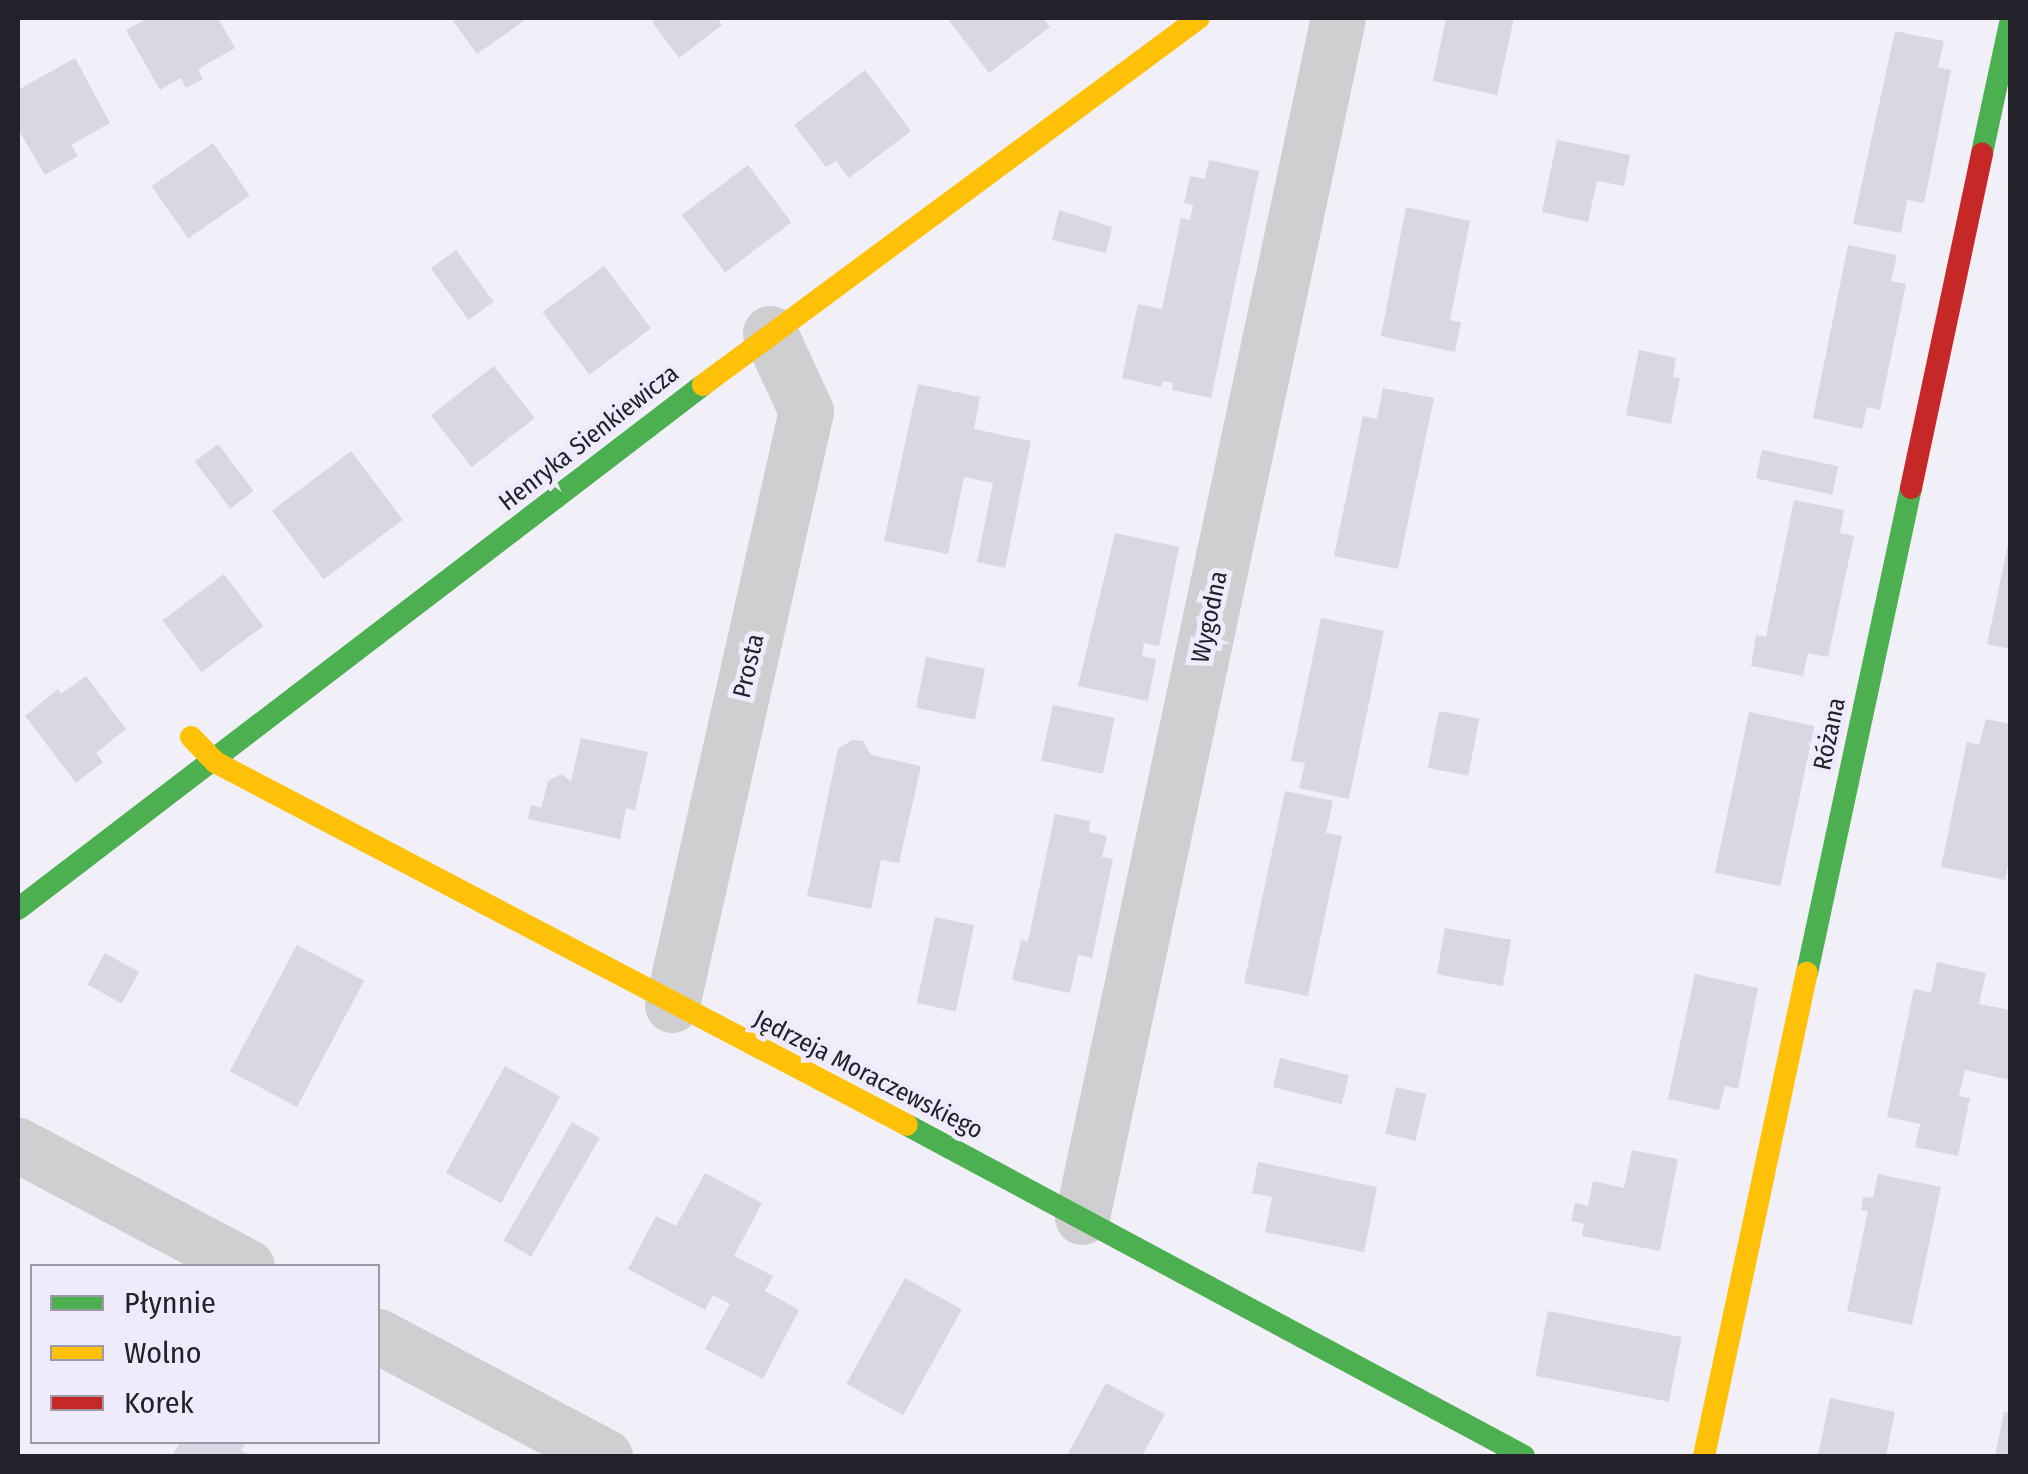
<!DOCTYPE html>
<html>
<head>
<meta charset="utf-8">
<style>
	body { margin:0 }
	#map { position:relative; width:2028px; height:1474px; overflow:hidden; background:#f1eff8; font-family:"Fira Sans Condensed",sans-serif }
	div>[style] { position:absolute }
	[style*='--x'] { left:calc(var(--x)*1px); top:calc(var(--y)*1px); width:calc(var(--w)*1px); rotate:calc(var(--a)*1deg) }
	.building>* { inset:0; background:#d9d7e4; transform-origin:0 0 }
	.street>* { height:55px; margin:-27.5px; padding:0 27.5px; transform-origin:27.5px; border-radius:27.5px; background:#cfcfd1 }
	.fast>* { height:22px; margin:-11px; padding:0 11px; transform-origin:11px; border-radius:11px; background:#4caf50 }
	.slow>* { height:22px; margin:-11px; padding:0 11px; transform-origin:11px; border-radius:11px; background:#ffc107 }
	.jam>* { height:22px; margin:-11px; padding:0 11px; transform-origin:11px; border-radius:11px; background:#c62828 }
	span { translate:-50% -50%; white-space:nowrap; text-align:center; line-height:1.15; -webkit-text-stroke:10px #efebfc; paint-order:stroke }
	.street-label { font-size:25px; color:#232129 }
	.frame { position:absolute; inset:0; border:20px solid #232129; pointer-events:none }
	.legend { position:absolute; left:30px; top:1264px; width:350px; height:180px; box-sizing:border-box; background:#efebfc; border:2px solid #9d9aa8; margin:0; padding:12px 18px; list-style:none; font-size:30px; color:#232129 }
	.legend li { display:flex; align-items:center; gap:20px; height:50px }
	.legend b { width:50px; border:2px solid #9d9aa8 }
</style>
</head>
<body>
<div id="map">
	<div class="building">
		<div style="clip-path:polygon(148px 18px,218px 18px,235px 48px,198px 69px,203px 79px,186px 88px,181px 78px,160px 90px,126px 30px)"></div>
		<div style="clip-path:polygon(451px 18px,528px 18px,477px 54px)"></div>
		<div style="clip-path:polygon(658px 18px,717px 18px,722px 25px,679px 58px,652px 22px)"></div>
		<div style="clip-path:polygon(947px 18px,1043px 18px,1050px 27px,989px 73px)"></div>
		<div style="clip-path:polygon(1446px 18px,1514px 18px,1497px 95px,1433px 81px)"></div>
		<div style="clip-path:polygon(1895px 31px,1944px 41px,1938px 67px,1951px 70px,1924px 203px,1907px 200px,1901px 233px,1853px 224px)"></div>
		<div style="clip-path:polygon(75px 58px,110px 123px,71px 145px,78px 156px,45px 175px,18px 129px,18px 90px)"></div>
		<div style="clip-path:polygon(865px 70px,911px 131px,849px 178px,836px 161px,826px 167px,794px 125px)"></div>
		<div style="clip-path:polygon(1557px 140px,1630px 155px,1624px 186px,1597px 181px,1588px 222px,1542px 212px)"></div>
		<div style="left:213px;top:143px;width:64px;height:75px;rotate:55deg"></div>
		<div style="clip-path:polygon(1209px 160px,1259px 171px,1211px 398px,1172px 390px,1173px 383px,1163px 381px,1161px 387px,1122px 378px,1138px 304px,1162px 309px,1181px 218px,1190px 220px,1193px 205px,1184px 203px,1190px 176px,1205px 179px)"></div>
		<div style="left:748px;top:165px;width:72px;height:83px;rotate:53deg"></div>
		<div style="clip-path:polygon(1406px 207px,1470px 221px,1450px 320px,1461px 322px,1455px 352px,1381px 336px)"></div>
		<div style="clip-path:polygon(1059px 210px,1112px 227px,1106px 253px,1052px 240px)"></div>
		<div style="clip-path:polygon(1848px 245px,1897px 255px,1891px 281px,1906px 284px,1880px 410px,1867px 407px,1862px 429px,1813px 418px)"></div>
		<div style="left:456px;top:250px;width:64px;height:31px;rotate:54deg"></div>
		<div style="left:604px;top:266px;width:78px;height:77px;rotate:53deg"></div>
		<div style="clip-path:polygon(1639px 350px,1676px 358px,1673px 377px,1680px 378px,1671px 424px,1626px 415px)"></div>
		<div style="left:494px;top:366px;width:66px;height:80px;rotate:52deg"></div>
		<div style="clip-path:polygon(918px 384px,980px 397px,974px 429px,1031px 441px,1005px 568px,977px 562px,993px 483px,964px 477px,948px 554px,884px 541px)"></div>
		<div style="clip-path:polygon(1383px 388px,1434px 398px,1398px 569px,1334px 556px,1363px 416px,1377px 419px)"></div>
		<div style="left:218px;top:444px;width:59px;height:29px;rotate:53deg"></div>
		<div style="left:1762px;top:450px;width:78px;height:29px;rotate:12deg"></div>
		<div style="left:351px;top:451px;width:86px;height:99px;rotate:53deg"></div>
		<div style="clip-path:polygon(1794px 500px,1844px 510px,1840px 533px,1854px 536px,1828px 657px,1808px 653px,1803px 676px,1751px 666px,1756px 635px,1766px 637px)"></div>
		<div style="clip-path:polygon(1115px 533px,1179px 547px,1159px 646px,1144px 643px,1142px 656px,1156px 659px,1148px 701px,1078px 686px)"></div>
		<div style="clip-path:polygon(2009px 540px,2010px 540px,2010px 649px,1987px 644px)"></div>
		<div style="left:224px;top:574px;width:65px;height:77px;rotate:53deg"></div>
		<div style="clip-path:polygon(1321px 618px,1384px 631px,1349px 799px,1299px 788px,1305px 763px,1291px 761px)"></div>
		<div style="left:926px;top:657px;width:60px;height:52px;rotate:11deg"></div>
		<div style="clip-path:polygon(86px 676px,126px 729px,96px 753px,103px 762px,76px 783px,25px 716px,58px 689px,61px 694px)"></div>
		<div style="left:1053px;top:705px;width:63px;height:57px;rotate:12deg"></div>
		<div style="left:1439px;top:711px;width:41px;height:58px;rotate:11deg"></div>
		<div style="left:1749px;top:712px;width:67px;height:164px;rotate:12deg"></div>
		<div style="clip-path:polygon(1986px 719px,2010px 724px,2010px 855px,2005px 880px,1941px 867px,1967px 742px,1979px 745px)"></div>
		<div style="clip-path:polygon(581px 738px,648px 752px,635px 810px,626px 808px,620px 839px,528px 819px,531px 805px,541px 808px,548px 781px,561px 774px,571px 781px)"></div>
		<div style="clip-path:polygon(852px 740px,863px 741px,871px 755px,921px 766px,899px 863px,881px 860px,871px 909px,807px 896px,838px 749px)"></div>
		<div style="clip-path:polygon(1285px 791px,1333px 801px,1326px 833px,1342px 836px,1308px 996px,1244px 983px)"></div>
		<div style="clip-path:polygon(1055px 814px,1090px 821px,1089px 832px,1107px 836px,1102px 857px,1113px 859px,1092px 958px,1078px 955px,1070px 993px,1012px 980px,1021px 940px,1028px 941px)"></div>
		<div style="left:935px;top:917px;width:40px;height:88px;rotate:12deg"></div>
		<div style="left:1445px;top:928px;width:67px;height:47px;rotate:10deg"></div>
		<div style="left:297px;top:945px;width:76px;height:143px;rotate:28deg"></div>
		<div style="left:105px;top:953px;width:39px;height:36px;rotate:29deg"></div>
		<div style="clip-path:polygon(1937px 962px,1986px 973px,1979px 1004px,2010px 1010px,2010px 1080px,1965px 1070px,1959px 1096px,1970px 1098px,1958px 1156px,1915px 1147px,1920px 1124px,1887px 1117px,1914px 989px,1931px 993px)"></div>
		<div style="clip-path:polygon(1695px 974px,1758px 988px,1738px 1089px,1725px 1086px,1719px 1110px,1668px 1099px)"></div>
		<div style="left:1280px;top:1058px;width:71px;height:30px;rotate:14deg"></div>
		<div style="left:505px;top:1066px;width:63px;height:122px;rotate:29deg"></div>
		<div style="left:1396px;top:1087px;width:31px;height:48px;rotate:13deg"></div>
		<div style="left:572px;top:1122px;width:32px;height:137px;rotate:30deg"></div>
		<div style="clip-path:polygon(1632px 1150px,1678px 1159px,1660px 1251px,1582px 1236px,1584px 1224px,1571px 1221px,1575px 1203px,1588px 1206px,1593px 1181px,1624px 1188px)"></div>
		<div style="clip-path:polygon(1258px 1162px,1377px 1187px,1364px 1252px,1265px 1232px,1272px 1197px,1252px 1193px)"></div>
		<div style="clip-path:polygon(705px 1173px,762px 1203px,734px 1256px,773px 1276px,765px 1291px,799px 1310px,763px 1379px,705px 1349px,730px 1304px,713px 1295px,705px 1310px,628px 1269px,656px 1216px,676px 1226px)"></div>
		<div style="clip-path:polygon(1878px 1174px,1941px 1187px,1912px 1325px,1847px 1311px,1868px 1211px,1861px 1210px,1863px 1197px,1873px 1198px)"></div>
		<div style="left:905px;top:1278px;width:65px;height:121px;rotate:29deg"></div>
		<div style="left:1548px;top:1311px;width:136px;height:66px;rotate:11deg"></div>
		<div style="clip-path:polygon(1106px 1383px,1165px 1414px,1142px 1456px,1067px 1456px)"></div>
		<div style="clip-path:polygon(1830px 1398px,1895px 1412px,1886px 1456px,1818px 1456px)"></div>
		<div style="clip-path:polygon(2004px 1412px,2010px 1413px,2010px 1456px,1995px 1456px)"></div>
		<div style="clip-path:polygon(180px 1442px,246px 1442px,241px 1451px,253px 1456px,172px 1456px)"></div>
	</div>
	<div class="street">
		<div style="--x:672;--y:1005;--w:609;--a:-77.29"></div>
		<div style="--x:806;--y:411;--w:86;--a:-114.8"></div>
		<div style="--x:18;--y:1145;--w:259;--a:27.9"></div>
		<div style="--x:1082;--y:1217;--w:1226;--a:-77.95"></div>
		<div style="--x:378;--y:1336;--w:257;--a:27.9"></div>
	</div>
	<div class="fast">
		<div style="--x:1982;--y:153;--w:133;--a:-77.8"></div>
		<div style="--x:18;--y:909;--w:862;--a:-37.41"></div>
		<div style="--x:1807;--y:973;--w:496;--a:-77.9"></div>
		<div style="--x:907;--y:1125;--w:700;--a:28.21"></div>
	</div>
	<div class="slow">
		<div style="--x:703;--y:385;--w:617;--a:-36.5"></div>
		<div style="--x:191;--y:737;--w:35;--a:46"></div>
		<div style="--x:215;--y:762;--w:781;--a:27.68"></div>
		<div style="--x:1704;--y:1456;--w:494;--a:-78"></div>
	</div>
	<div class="jam">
		<div style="--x:1911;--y:488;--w:342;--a:-78"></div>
	</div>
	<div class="street-label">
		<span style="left:589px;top:438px;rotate:-38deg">Henryka Sienkiewicza</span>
		<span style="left:1210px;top:617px;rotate:-78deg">Wygodna</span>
		<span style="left:749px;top:666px;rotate:-77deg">Prosta</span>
		<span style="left:1830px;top:734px;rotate:-78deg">Różana</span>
		<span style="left:868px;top:1075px;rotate:27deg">Jędrzeja Moraczewskiego</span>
	</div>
	<div class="frame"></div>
	<ul class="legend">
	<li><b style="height:12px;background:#4caf50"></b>Płynnie</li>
	<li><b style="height:12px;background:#ffc107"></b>Wolno</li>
	<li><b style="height:12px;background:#c62828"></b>Korek</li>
	</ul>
</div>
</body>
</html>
